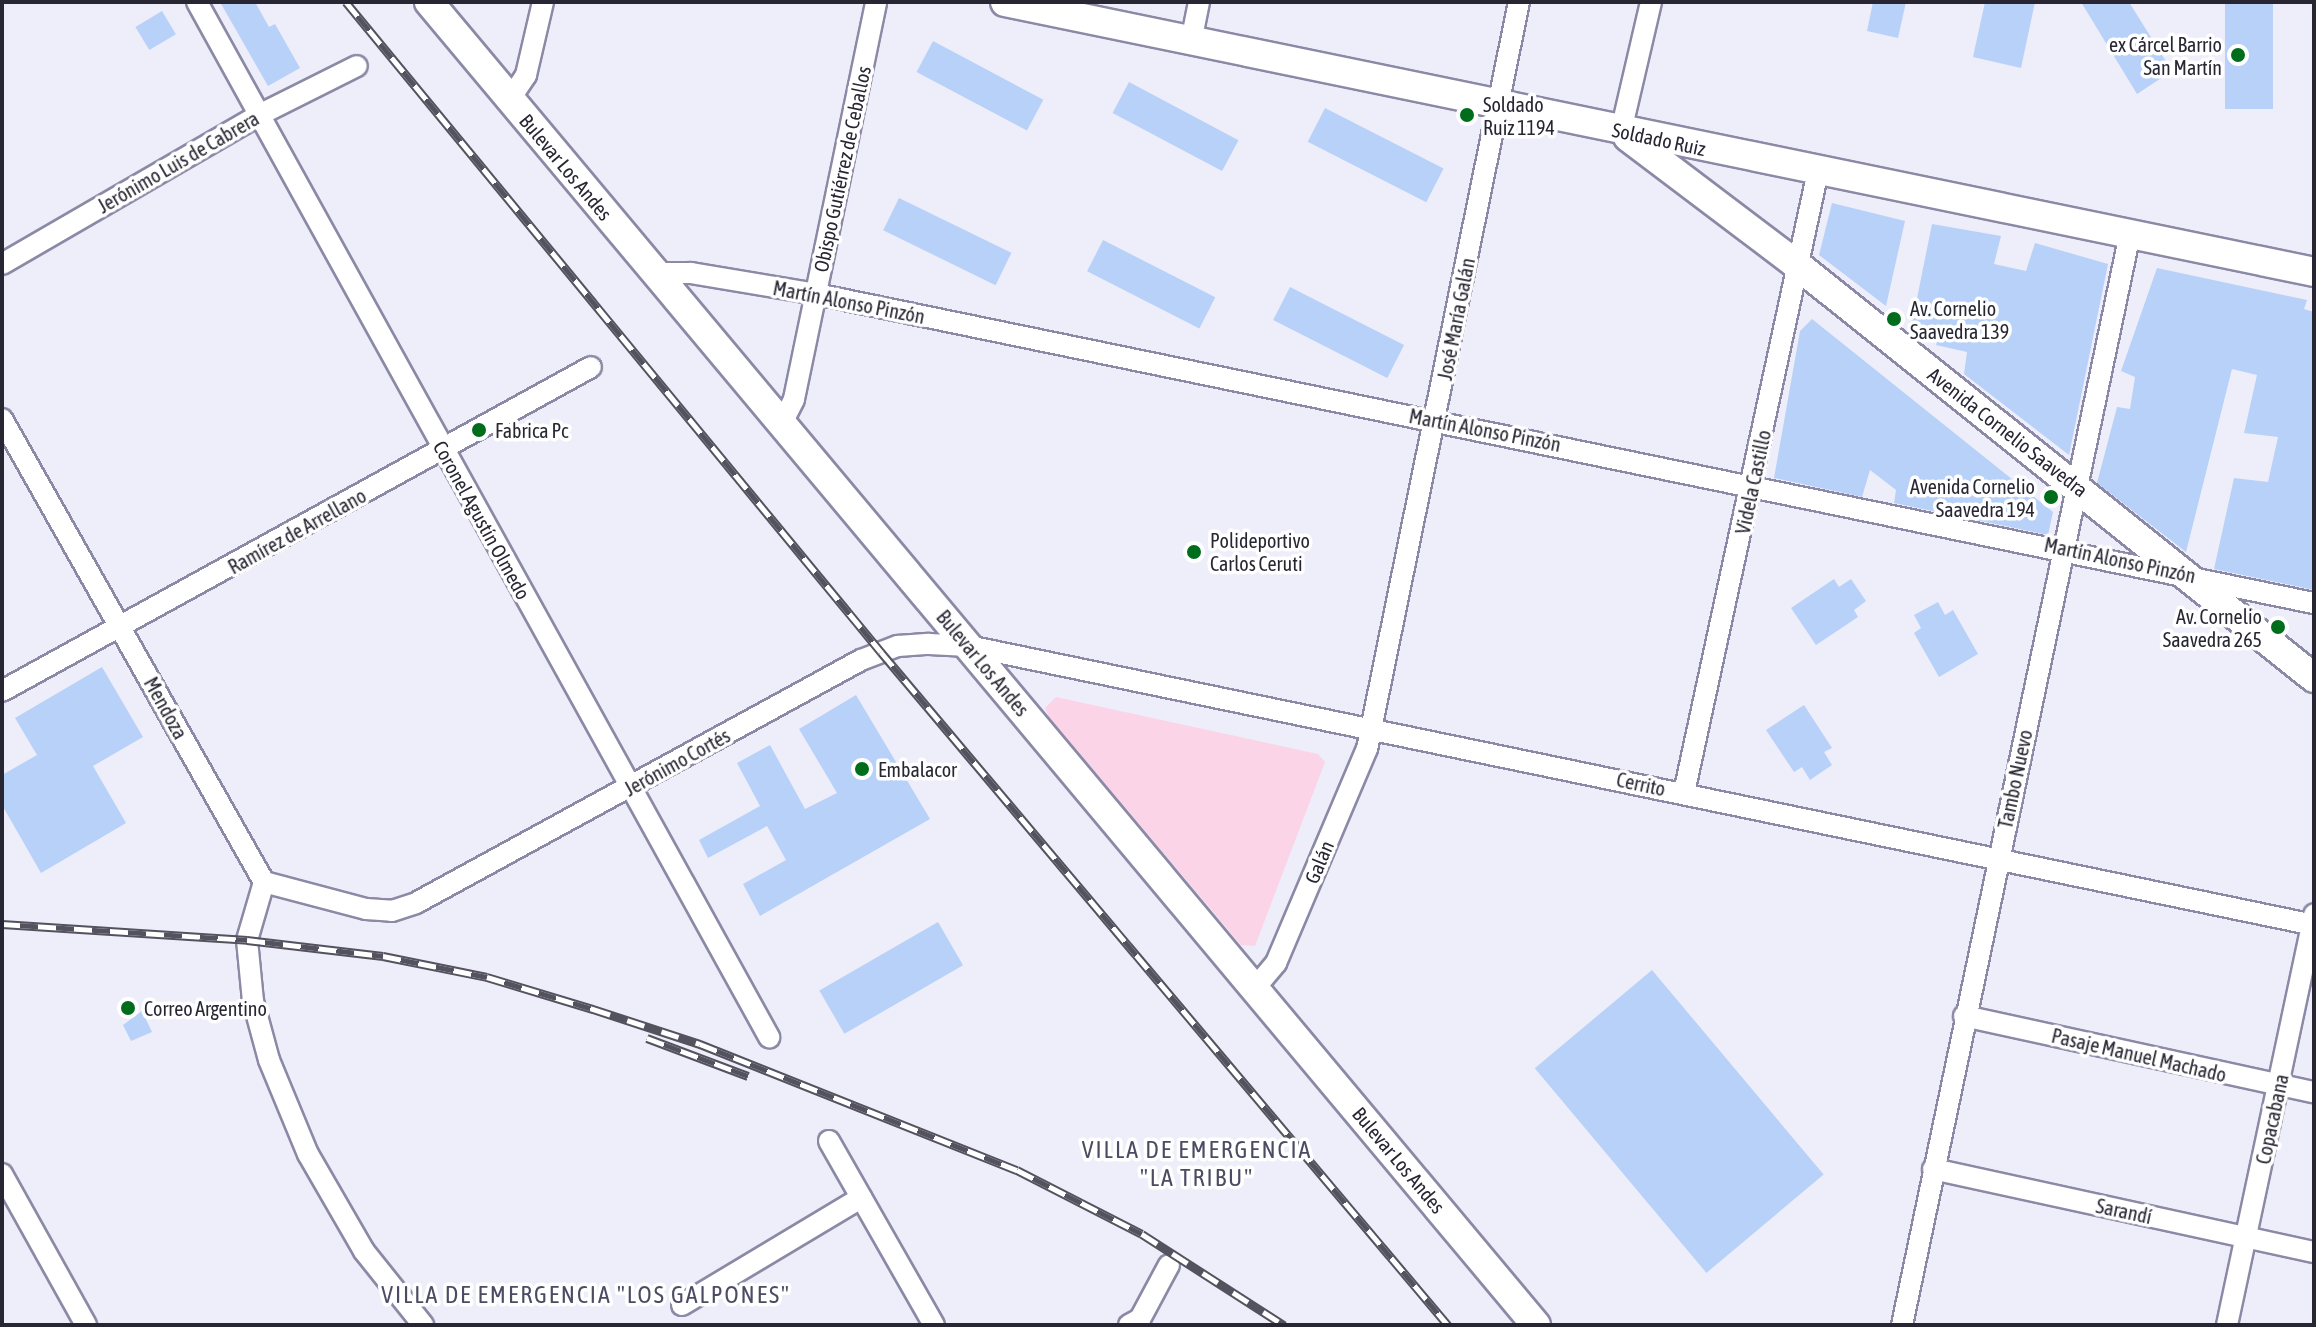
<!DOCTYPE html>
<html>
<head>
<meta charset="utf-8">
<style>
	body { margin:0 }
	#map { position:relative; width:2316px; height:1327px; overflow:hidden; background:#eeedfa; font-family:"Asap Condensed",sans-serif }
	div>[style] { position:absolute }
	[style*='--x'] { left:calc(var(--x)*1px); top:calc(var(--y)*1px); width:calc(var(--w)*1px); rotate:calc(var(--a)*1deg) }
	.green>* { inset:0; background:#fcd4e8 }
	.building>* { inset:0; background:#b8d1f8; transform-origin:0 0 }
	.roads { filter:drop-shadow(2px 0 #8b89a5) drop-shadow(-2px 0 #8b89a5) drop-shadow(0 2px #8b89a5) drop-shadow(0 -2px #8b89a5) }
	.minor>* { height:20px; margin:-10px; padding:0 10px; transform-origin:10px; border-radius:10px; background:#fff }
	.secondary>* { height:28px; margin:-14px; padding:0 14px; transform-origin:14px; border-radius:14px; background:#fff }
	.rail>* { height:9px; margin-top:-4.5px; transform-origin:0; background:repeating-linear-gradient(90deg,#fff 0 18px,#53525e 0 36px); box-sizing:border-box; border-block:2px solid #53525e }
	.dots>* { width:22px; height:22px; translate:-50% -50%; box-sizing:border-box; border:4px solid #fff; border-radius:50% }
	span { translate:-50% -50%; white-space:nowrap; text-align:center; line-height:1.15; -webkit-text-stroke:7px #fff; paint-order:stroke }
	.poi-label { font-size:20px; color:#272632 }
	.right { translate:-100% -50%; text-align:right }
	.left { translate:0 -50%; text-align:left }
	.street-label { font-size:20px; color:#272632 }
	.quarter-label { font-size:24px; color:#4d4b64; letter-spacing:2px }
	.frame { position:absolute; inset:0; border:4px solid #272632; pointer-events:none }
</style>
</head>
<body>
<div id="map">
	<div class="green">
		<div style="clip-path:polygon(1056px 697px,1318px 754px,1325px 762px,1255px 946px,1241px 945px,1049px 717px,1045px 708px)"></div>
	</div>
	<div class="building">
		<div style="clip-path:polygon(220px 2px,255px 2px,269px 27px,275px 24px,300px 68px,268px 86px)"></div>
		<div style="clip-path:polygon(1873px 2px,1906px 2px,1898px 38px,1867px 31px)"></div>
		<div style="clip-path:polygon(1985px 2px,2035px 2px,2021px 68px,1973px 57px)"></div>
		<div style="clip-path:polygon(2081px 2px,2129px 2px,2172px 71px,2137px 94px)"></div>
		<div style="left:2225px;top:2px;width:48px;height:107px"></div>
		<div style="left:162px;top:11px;width:27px;height:31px;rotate:59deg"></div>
		<div style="left:933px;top:41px;width:125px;height:35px;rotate:28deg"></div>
		<div style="left:1129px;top:82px;width:124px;height:35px;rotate:28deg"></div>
		<div style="left:1325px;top:108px;width:133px;height:38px;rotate:27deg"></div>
		<div style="left:899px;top:198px;width:125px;height:36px;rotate:26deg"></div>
		<div style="clip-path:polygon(1832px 203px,1905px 221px,1886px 306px,1819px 255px)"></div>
		<div style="clip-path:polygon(1932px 224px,2001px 236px,1994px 264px,2026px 271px,2035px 243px,2108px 264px,2069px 455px,1964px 374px,1967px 352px,1936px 345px,1940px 330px,1912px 323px)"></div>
		<div style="left:1103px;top:240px;width:126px;height:35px;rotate:27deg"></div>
		<div style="clip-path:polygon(2157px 268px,2307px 300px,2304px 309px,2314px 312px,2314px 590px,2214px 569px,2234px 478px,2268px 482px,2278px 437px,2244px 433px,2257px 375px,2232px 369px,2186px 552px,2097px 483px,2117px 407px,2130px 409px,2135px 377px,2121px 371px)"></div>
		<div style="left:1290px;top:287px;width:128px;height:37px;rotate:27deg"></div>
		<div style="clip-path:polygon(1812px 319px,2053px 512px,2048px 535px,1894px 503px,1896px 490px,1870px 470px,1862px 497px,1774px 478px,1800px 331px)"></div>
		<div style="clip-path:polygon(1834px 579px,1839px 587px,1851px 579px,1866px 601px,1854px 610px,1858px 617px,1816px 645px,1791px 608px)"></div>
		<div style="clip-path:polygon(1938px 602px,1945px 615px,1953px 610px,1978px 654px,1939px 677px,1914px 633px,1921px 628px,1914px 615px)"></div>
		<div style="clip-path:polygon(102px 667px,143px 737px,93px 766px,126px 823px,41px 873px,2px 805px,2px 775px,37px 755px,15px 718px)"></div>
		<div style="clip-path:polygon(856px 695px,930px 819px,760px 916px,743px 884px,786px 860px,767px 826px,708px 858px,699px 840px,760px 806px,737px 763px,770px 745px,805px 809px,837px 793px,799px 729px)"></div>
		<div style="clip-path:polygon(1804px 705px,1832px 748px,1824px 752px,1832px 765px,1810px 780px,1802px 767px,1794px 772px,1766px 730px)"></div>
		<div style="left:938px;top:922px;width:50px;height:137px;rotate:60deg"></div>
		<div style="left:1652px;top:970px;width:267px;height:153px;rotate:50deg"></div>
		<div style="clip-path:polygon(142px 1011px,152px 1032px,131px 1041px,123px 1025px)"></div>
	</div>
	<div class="roads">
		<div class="minor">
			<div style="--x:197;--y:2;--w:1183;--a:61.07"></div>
			<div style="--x:1191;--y:42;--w:41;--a:-78.7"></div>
			<div style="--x:510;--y:99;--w:29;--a:-56"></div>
			<div style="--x:526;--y:75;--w:75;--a:-76.9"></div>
			<div style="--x:1621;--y:131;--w:132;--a:-76.9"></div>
			<div style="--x:2;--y:264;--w:299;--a:-30.1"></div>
			<div style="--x:261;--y:114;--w:107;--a:-26.6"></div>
			<div style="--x:653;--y:273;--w:38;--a:0"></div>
			<div style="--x:691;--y:273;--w:127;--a:9.5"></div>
			<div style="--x:816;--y:294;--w:1530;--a:11.66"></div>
			<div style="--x:2;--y:419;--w:532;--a:60.5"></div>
			<div style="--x:264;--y:882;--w:106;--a:14.8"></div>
			<div style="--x:366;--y:909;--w:26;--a:4"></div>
			<div style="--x:392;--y:911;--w:25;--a:-18"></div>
			<div style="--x:416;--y:903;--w:507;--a:-28.64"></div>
			<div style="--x:861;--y:660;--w:40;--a:-21"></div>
			<div style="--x:898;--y:646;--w:31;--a:-4"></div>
			<div style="--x:929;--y:644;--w:39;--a:3"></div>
			<div style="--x:968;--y:646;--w:1375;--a:11.71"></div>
			<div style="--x:780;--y:427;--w:31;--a:-63"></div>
			<div style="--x:794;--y:399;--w:405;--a:-78.3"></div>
			<div style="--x:2;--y:691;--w:672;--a:-28.81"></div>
			<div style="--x:1684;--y:793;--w:636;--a:-77.84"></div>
			<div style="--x:264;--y:882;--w:60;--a:106.3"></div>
			<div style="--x:247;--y:940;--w:61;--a:84.4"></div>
			<div style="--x:253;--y:1001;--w:61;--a:74.8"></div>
			<div style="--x:269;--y:1060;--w:102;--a:67.5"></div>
			<div style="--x:308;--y:1154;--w:112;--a:60"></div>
			<div style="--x:364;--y:1251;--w:95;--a:51.4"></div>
			<div style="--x:1255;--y:988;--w:33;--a:-50"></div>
			<div style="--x:1276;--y:963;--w:233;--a:-67"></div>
			<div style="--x:1367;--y:749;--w:762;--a:-78.5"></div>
			<div style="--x:1964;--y:1016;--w:358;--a:12.3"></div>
			<div style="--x:829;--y:1141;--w:212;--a:60.3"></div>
			<div style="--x:1933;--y:1169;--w:390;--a:12.3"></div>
			<div style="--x:2;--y:1174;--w:173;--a:60.9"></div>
			<div style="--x:682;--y:1305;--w:209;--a:-30.9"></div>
			<div style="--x:1129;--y:1325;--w:13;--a:-29"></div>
			<div style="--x:1140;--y:1319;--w:61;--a:-61.8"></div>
			<div style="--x:1902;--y:1325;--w:1115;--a:-78.2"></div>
			<div style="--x:2227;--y:1325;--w:420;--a:-78"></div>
		</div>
		<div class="secondary">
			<div style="--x:429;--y:2;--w:1725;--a:50.08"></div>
			<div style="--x:1005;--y:2;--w:1337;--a:11.65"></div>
			<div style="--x:1628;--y:137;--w:211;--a:37.1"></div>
			<div style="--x:1796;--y:264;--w:663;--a:38.63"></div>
		</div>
	</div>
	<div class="rail">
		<div style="--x:346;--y:2;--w:842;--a:50.54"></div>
		<div style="--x:881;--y:652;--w:880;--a:49.89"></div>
		<div style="--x:2;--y:924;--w:246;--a:3.7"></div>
		<div style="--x:247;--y:940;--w:137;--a:6.7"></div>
		<div style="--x:383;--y:956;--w:106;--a:11.4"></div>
		<div style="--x:487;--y:977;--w:111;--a:16.8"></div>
		<div style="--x:593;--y:1009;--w:113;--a:18.1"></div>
		<div style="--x:700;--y:1044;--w:341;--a:21.7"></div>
		<div style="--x:1017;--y:1170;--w:140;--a:27.1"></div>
		<div style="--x:1142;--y:1234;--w:169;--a:32.7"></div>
		<div style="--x:647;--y:1038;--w:108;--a:20.6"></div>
	</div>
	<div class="dots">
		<div style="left:2238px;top:55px;background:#006d1d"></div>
		<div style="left:1467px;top:115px;background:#006d1d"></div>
		<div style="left:1894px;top:319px;background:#006d1d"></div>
		<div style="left:479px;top:430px;background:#006d1d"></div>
		<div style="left:2051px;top:497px;background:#006d1d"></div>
		<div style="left:1194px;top:552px;background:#006d1d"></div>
		<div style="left:2278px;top:627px;background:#006d1d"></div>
		<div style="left:862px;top:769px;background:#006d1d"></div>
		<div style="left:128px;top:1008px;background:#006d1d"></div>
	</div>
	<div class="poi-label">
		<span class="right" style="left:2222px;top:56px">ex Cárcel Barrio<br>San Martín</span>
		<span class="left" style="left:1483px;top:116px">Soldado<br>Ruiz 1194</span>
		<span class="left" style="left:1910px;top:320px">Av. Cornelio<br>Saavedra 139</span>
		<span class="left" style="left:495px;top:430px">Fabrica Pc</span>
		<span class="right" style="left:2035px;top:498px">Avenida Cornelio<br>Saavedra 194</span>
		<span class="left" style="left:1210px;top:552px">Polideportivo<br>Carlos Ceruti</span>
		<span class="right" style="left:2262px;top:628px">Av. Cornelio<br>Saavedra 265</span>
		<span class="left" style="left:878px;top:769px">Embalacor</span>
		<span class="left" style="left:144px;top:1008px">Correo Argentino</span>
	</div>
	<div class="street-label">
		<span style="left:1659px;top:139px;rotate:12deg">Soldado Ruiz</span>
		<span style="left:178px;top:162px;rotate:-30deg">Jerónimo Luis de Cabrera</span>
		<span style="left:566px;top:167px;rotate:50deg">Bulevar Los Andes</span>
		<span style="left:842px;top:169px;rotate:-78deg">Obispo Gutiérrez de Ceballos</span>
		<span style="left:849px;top:302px;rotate:11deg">Martín Alonso Pinzón</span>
		<span style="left:1456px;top:319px;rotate:-79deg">José María Galán</span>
		<span style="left:1485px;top:430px;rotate:11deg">Martín Alonso Pinzón</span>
		<span style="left:2008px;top:432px;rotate:38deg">Avenida Cornelio Saavedra</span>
		<span style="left:1753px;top:482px;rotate:-78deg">Videla Castillo</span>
		<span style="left:482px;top:520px;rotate:61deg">Coronel Agustín Olmedo</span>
		<span style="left:297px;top:531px;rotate:-29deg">Ramírez de Arrellano</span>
		<span style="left:2120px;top:560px;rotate:12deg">Martín Alonso Pinzón</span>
		<span style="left:983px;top:663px;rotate:50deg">Bulevar Los Andes</span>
		<span style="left:166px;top:708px;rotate:61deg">Mendoza</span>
		<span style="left:677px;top:762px;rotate:-29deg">Jerónimo Cortés</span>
		<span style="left:2015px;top:779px;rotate:-78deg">Tambo Nuevo</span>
		<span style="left:1641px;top:784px;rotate:12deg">Cerrito</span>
		<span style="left:1319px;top:862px;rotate:-67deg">Galán</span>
		<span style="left:2139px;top:1055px;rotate:13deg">Pasaje Manuel Machado</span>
		<span style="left:2272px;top:1119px;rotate:-78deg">Copacabana</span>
		<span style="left:1399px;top:1160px;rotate:50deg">Bulevar Los Andes</span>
		<span style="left:2124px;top:1211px;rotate:12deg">Sarandí</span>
	</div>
	<div class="quarter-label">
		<span style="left:1197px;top:1164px">VILLA DE EMERGENCIA<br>"LA TRIBU"</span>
		<span style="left:586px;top:1295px">VILLA DE EMERGENCIA "LOS GALPONES"</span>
	</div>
	<div class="frame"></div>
</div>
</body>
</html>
